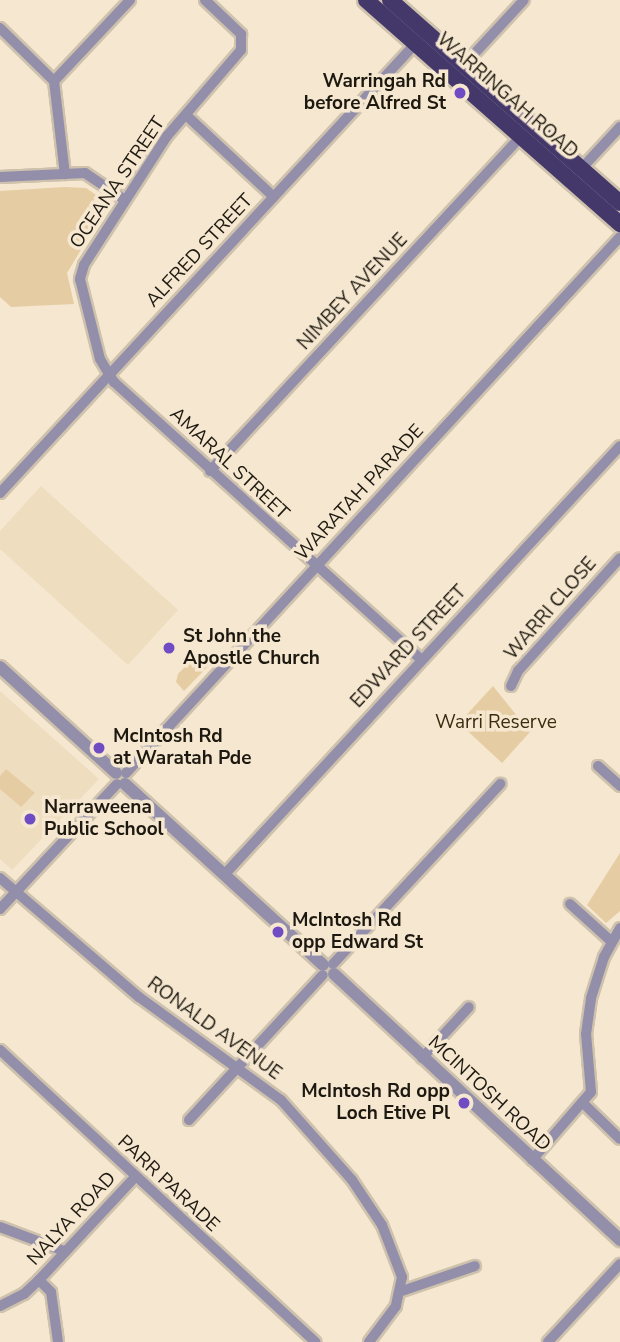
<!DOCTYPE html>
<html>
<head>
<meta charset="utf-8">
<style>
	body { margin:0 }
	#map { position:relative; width:620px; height:1342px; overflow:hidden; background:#f5e7d0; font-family:"Nunito Sans",sans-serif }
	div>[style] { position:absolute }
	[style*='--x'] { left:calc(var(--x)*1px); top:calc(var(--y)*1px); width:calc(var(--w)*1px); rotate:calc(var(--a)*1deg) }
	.built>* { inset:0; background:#efddbf }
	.green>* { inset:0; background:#e6cca3 }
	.roads { filter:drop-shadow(2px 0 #cec2ad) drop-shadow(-2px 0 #cec2ad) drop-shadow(0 2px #cec2ad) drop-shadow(0 -2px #cec2ad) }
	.minor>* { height:10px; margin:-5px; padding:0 5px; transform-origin:5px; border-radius:5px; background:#938fab }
	.tertiary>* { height:12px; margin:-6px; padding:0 6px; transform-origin:6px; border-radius:6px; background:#938fab }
	.trunk>* { height:16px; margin:-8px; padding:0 8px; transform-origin:8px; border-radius:8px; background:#44386b }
	.dots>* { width:19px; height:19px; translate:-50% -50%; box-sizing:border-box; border:4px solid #f5e7d0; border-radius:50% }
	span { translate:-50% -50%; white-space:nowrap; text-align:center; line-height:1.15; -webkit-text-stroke:7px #f5e7d0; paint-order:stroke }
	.poi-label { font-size:19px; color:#1e1910; font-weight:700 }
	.right { translate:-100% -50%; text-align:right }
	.left { translate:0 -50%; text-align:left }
	.street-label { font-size:19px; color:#1e1910 }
	.park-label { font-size:19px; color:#3b2c0f }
</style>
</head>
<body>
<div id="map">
	<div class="built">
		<div style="clip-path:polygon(41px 486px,178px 610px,128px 665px,0 549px,0 531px)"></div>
		<div style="clip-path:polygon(0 691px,99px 779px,12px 870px,0 859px)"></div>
	</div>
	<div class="green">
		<div style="clip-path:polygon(65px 187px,86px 188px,102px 199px,103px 213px,67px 273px,74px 304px,11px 307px,0 297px,0 191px)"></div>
		<div style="clip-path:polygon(201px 650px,215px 659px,184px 691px,176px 682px,178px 674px)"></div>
		<div style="clip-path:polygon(493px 686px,530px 732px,502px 763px,459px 723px)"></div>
		<div style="clip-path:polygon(6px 769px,35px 793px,21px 807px,0 789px,0 776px)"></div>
		<div style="clip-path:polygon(620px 853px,620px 911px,606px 923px,587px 905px)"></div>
	</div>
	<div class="roads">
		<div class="minor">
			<div style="--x:205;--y:0;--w:50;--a:43.4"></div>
			<div style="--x:241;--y:34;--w:16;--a:90"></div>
			<div style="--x:241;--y:50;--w:113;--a:130.7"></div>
			<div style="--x:167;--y:136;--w:153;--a:122.8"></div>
			<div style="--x:84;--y:265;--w:15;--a:106"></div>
			<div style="--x:80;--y:279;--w:82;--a:76"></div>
			<div style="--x:100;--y:359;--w:27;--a:59"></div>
			<div style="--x:114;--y:382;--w:413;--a:42.1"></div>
			<div style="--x:0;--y:28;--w:76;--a:44.5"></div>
			<div style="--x:54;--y:81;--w:94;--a:83.3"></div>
			<div style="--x:464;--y:65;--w:88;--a:-47.3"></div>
			<div style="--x:54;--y:81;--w:111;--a:-46.8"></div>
			<div style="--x:186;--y:115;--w:120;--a:43"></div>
			<div style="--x:582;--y:168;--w:56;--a:-47.2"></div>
			<div style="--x:0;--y:177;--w:85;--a:-2.7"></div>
			<div style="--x:85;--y:173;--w:48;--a:34"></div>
			<div style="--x:210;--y:471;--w:457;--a:-47.1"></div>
			<div style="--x:0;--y:493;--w:616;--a:-47.24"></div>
			<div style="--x:511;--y:686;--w:17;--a:-65"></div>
			<div style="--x:518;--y:671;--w:152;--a:-47.9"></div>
			<div style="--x:598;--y:766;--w:30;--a:42"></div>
			<div style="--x:126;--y:773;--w:729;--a:-47.34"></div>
			<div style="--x:225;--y:874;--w:582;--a:-47.3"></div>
			<div style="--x:0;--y:878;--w:183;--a:40.6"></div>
			<div style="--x:139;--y:997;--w:175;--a:36"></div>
			<div style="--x:281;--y:1100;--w:107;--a:48.4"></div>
			<div style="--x:352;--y:1180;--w:54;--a:56.3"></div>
			<div style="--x:382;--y:1225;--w:56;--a:69"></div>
			<div style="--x:402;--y:1277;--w:30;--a:102"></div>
			<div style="--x:396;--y:1306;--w:45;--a:126.9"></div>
			<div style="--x:570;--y:904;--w:55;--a:42.1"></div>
			<div style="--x:0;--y:909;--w:171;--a:-46.9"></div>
			<div style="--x:333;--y:964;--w:246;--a:-47.1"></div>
			<div style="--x:0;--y:1050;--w:430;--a:42.8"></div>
			<div style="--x:422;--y:1058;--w:69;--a:-47.3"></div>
			<div style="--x:584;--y:1104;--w:50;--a:44.2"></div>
			<div style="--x:189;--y:1120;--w:197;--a:-47.3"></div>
			<div style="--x:532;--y:1160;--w:90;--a:-49.1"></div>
			<div style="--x:591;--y:1092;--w:58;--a:-94.9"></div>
			<div style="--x:586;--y:1034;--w:36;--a:-82"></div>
			<div style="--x:591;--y:998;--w:43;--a:-72.4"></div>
			<div style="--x:604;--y:957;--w:33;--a:-61"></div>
			<div style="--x:0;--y:1227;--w:68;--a:20.6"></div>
			<div style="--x:39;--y:1280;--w:17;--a:45"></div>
			<div style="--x:51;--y:1292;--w:50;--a:82"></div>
			<div style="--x:402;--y:1291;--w:77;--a:-18.9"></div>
			<div style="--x:0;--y:1306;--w:27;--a:-27"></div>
			<div style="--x:24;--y:1294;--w:21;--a:-43"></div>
			<div style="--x:39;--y:1280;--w:139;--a:-47"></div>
			<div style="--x:548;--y:1342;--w:106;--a:-47.3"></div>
		</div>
		<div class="tertiary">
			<div style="--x:0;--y:667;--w:157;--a:42.4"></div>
			<div style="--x:125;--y:784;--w:268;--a:42.4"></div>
			<div style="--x:334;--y:974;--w:391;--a:42.9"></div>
		</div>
		<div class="trunk">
			<div style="--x:366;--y:0;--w:339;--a:41.4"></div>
			<div style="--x:390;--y:0;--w:307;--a:41.4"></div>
		</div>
	</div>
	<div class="dots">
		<div style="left:460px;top:93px;background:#6f4bc4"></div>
		<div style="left:169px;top:648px;background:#6f4bc4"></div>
		<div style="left:99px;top:748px;background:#6f4bc4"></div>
		<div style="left:30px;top:819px;background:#6f4bc4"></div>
		<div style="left:278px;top:932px;background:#6f4bc4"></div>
		<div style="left:464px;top:1103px;background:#6f4bc4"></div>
	</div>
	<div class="poi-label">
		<span class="right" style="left:446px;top:93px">Warringah Rd<br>before Alfred St</span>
		<span class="left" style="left:183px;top:648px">St John the<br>Apostle Church</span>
		<span class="left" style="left:113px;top:748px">McIntosh Rd<br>at Waratah Pde</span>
		<span class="left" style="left:44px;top:819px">Narraweena<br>Public School</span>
		<span class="left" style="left:292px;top:932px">McIntosh Rd<br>opp Edward St</span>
		<span class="right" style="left:450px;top:1103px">McIntosh Rd opp<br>Loch Etive Pl</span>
	</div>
	<div class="street-label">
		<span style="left:507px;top:96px;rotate:41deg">WARRINGAH ROAD</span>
		<span style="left:118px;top:183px;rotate:-56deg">OCEANA STREET</span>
		<span style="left:200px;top:251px;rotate:-47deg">ALFRED STREET</span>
		<span style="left:353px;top:292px;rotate:-47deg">NIMBEY AVENUE</span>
		<span style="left:229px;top:464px;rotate:43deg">AMARAL STREET</span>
		<span style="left:360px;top:493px;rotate:-47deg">WARATAH PARADE</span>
		<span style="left:551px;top:609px;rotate:-49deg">WARRI CLOSE</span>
		<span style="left:409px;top:647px;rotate:-47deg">EDWARD STREET</span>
		<span style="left:214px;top:1029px;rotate:36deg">RONALD AVENUE</span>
		<span style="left:489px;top:1094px;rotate:43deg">MCINTOSH ROAD</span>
		<span style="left:168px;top:1184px;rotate:43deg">PARR PARADE</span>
		<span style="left:72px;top:1219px;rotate:-47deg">NALYA ROAD</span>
	</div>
	<div class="park-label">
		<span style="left:496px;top:723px">Warri Reserve</span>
	</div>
</div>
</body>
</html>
